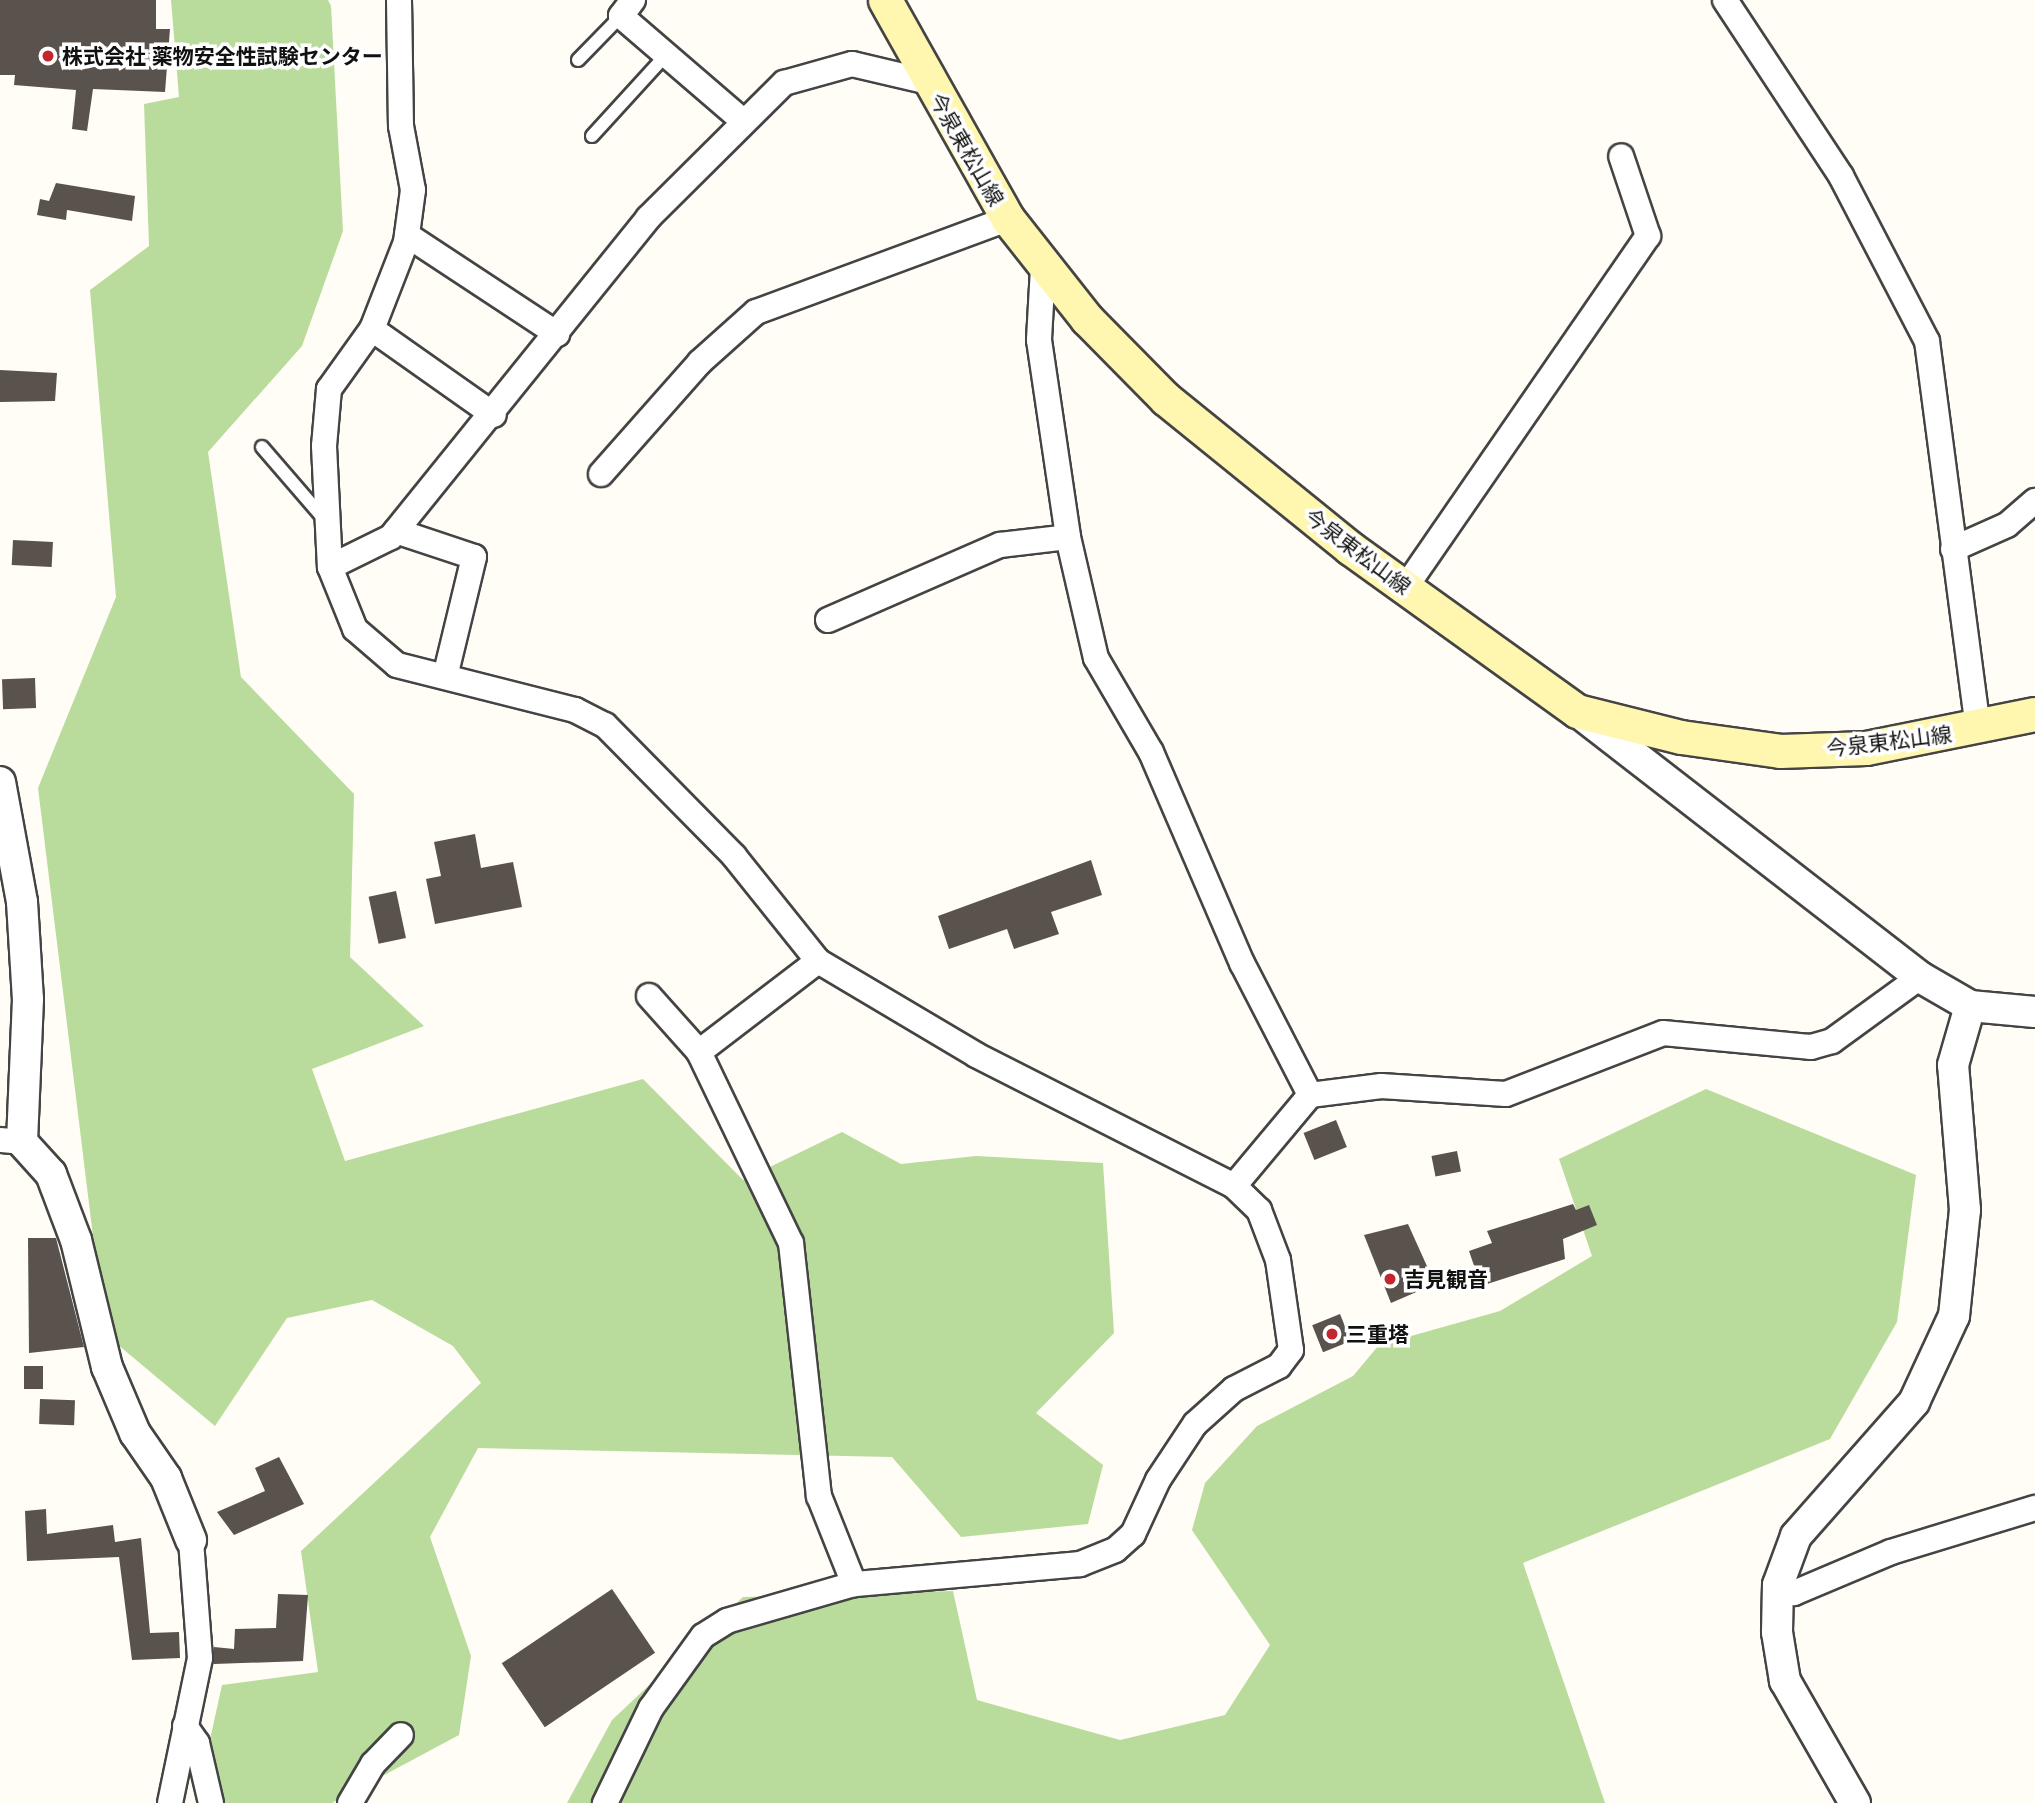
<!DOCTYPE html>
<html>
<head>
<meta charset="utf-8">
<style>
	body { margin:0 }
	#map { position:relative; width:2035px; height:1803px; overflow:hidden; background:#fffdf5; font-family:"PT Serif","Noto Sans JP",serif }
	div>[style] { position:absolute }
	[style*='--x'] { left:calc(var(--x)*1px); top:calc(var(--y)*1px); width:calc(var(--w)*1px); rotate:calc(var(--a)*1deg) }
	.forest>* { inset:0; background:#b9dc9c }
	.building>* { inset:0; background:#5a524d; transform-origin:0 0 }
	.roads { filter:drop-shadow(2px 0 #444) drop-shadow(-2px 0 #444) drop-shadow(0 2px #444) drop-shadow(0 -2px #444) }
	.service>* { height:12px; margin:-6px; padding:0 6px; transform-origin:6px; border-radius:6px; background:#fff }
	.minor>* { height:24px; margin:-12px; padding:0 12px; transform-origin:12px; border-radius:12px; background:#fff }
	.tertiary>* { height:30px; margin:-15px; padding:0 15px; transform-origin:15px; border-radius:15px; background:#fff }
	.secondary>* { height:33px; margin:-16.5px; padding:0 16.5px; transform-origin:16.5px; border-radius:16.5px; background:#fff6b0 }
	.dots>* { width:19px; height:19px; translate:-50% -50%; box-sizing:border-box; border:4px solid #fff; border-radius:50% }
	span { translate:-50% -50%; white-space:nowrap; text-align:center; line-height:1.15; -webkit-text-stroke:7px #fff; paint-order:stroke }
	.poi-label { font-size:21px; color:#111; font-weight:700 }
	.left { translate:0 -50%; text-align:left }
	.street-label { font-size:21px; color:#111 }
</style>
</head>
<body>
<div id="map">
	<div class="forest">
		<div style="clip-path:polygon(171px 0,328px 0,331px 6px,343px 231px,302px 346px,208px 452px,241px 677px,354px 794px,350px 957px,424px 1026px,312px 1069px,345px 1161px,643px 1079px,743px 1180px,842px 1132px,901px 1164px,976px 1156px,1103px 1163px,1114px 1333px,1036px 1413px,1103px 1465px,1088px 1524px,961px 1537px,892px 1457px,478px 1448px,430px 1537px,471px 1656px,459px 1735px,332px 1803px,196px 1803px,222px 1685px,318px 1672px,301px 1551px,481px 1383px,453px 1346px,372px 1300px,287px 1318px,215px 1426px,105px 1334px,38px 788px,116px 597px,90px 290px,149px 246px,144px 104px,179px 97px)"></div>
		<div style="clip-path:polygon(1706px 1089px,1916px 1175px,1897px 1322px,1830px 1439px,1523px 1563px,1605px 1803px,567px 1803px,612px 1720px,743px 1597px,953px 1591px,977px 1700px,1120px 1740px,1225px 1715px,1270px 1645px,1192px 1530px,1205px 1483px,1257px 1426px,1353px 1376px,1379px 1345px,1500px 1311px,1592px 1256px,1559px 1159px)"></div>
	</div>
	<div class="building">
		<div style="clip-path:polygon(0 0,156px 0,156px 29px,170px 29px,165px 92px,93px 89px,87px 131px,72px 129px,76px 90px,14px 85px,15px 75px,0 75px)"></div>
		<div style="clip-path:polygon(56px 183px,135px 196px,132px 221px,67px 210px,66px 220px,37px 215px,40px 199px,49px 201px)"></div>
		<div style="clip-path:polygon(0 370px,57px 373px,55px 401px,0 402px)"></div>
		<div style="left:13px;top:540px;width:40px;height:25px;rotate:3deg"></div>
		<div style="left:35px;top:678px;width:30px;height:33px;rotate:88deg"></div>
		<div style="clip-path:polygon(475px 834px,481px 868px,513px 862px,522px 907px,435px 924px,426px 879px,441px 876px,434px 842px)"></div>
		<div style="clip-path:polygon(1091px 860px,1102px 895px,1051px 912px,1059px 934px,1014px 949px,1007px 929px,949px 949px,938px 916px)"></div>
		<div style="left:396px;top:891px;width:48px;height:28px;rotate:78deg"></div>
		<div style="left:1336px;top:1120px;width:29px;height:35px;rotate:68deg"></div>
		<div style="left:1457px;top:1151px;width:21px;height:26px;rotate:79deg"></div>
		<div style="clip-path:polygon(1573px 1204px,1576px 1210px,1589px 1205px,1597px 1225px,1563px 1239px,1565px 1259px,1481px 1286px,1469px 1251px,1492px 1243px,1487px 1231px)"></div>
		<div style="clip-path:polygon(1408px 1224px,1435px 1284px,1391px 1303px,1364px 1235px)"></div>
		<div style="clip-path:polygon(28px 1238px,56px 1238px,84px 1347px,29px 1353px)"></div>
		<div style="left:1340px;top:1314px;width:29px;height:30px;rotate:68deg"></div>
		<div style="left:43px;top:1366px;width:23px;height:19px;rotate:90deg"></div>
		<div style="left:40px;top:1399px;width:35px;height:25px;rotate:2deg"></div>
		<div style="clip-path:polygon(279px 1457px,304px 1504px,234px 1535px,217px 1512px,265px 1491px,255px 1468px)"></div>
		<div style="clip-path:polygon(46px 1509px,47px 1534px,113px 1525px,115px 1542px,141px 1538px,150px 1633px,179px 1632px,180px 1658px,132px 1660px,119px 1557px,27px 1561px,25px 1511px)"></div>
		<div style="left:612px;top:1589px;width:77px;height:133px;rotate:56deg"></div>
		<div style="clip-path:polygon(278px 1594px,308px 1595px,303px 1661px,214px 1664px,214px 1647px,234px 1649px,235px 1629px,276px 1628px)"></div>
	</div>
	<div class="roads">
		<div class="service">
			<div style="--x:578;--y:60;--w:62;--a:-45.7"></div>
			<div style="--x:592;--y:136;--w:110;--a:-47.6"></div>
			<div style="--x:262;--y:447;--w:96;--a:49.2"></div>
		</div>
		<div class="minor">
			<div style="--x:399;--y:0;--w:126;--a:89.1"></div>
			<div style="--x:401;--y:126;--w:65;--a:79.4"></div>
			<div style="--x:413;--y:190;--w:52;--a:97.7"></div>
			<div style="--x:406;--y:242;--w:93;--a:111.3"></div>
			<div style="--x:372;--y:329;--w:74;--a:125.6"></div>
			<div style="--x:329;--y:389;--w:57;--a:95"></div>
			<div style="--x:324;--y:446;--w:121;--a:87.2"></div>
			<div style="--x:330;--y:567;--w:67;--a:68"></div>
			<div style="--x:355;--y:629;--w:55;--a:40.6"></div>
			<div style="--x:397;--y:665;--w:184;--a:14.2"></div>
			<div style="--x:575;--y:710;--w:34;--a:27"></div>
			<div style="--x:605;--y:725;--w:184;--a:45.4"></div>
			<div style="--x:734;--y:856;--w:134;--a:51.3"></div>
			<div style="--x:818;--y:961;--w:184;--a:30.7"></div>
			<div style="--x:976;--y:1055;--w:289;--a:26.9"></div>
			<div style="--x:1234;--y:1186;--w:35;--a:44"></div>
			<div style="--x:1259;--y:1210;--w:53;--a:69.2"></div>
			<div style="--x:1278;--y:1260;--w:91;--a:81.8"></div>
			<div style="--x:1291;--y:1350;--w:20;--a:127"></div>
			<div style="--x:1279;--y:1366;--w:51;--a:152.9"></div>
			<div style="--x:1234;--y:1389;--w:52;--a:138.1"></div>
			<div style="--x:1195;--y:1424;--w:67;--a:123.5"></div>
			<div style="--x:1158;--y:1480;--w:60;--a:114.8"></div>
			<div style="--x:1133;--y:1534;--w:24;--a:138"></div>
			<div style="--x:1115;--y:1550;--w:38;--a:158"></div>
			<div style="--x:1080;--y:1564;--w:227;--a:174.9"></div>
			<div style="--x:854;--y:1584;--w:132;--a:163.8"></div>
			<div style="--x:727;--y:1621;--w:28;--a:148"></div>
			<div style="--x:703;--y:1636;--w:89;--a:125.8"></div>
			<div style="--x:651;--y:1708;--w:106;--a:115.8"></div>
			<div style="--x:633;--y:0;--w:20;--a:127"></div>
			<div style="--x:621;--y:16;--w:161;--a:40.7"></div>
			<div style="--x:1725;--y:0;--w:211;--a:56.6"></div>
			<div style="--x:1841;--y:176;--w:186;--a:62.5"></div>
			<div style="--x:1927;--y:341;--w:392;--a:82.5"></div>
			<div style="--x:407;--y:235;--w:180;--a:33.4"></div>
			<div style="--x:1043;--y:268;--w:72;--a:93.2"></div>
			<div style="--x:1039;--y:340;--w:199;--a:81.6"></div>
			<div style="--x:1068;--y:537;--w:124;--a:77"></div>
			<div style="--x:1096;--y:658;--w:109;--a:59.7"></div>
			<div style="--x:1151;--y:752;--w:230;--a:66.7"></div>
			<div style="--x:1242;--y:963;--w:148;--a:62.7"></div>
			<div style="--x:372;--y:329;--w:149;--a:35.2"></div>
			<div style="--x:601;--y:474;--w:149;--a:-48.5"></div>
			<div style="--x:700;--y:362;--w:75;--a:-41.8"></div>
			<div style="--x:756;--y:312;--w:269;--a:-20.3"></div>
			<div style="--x:396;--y:531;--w:82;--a:18.4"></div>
			<div style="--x:474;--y:557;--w:123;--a:103.6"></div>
			<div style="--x:1953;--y:549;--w:59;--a:-24"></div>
			<div style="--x:2007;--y:525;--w:37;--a:-41"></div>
			<div style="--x:330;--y:567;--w:68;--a:-26.2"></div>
			<div style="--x:391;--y:537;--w:410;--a:-51.1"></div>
			<div style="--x:648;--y:218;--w:192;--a:-44.8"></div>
			<div style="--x:784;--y:83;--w:71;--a:-15.6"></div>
			<div style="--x:852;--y:64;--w:78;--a:13.3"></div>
			<div style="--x:1405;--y:588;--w:428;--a:-55.4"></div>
			<div style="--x:1648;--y:236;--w:84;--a:-108.6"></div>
			<div style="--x:828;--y:620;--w:188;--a:-23.6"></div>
			<div style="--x:1000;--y:545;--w:68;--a:-6.7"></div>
			<div style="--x:818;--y:961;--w:150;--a:142.6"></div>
			<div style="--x:699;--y:1052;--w:212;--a:64.3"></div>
			<div style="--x:791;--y:1243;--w:255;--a:83.7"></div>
			<div style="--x:819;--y:1496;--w:95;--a:68.3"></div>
			<div style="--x:649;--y:996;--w:75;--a:48.2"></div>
			<div style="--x:0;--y:1140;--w:22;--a:5"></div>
			<div style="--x:1234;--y:1186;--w:119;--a:-50.1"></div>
			<div style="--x:1310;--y:1095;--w:72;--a:-7.2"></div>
			<div style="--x:1381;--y:1086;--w:125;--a:3.7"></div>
			<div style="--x:1506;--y:1094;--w:168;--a:-21.2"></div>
			<div style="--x:1663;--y:1033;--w:149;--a:5.4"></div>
			<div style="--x:1811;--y:1047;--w:22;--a:-16"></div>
			<div style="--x:1832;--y:1041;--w:109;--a:-36"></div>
			<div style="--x:1778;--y:1585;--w:18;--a:27"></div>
			<div style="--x:1794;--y:1593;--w:105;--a:-22.9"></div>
			<div style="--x:1891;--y:1552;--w:151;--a:-17"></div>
			<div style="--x:185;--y:1726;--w:21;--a:55"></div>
			<div style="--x:197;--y:1743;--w:62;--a:76.9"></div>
			<div style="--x:170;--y:1803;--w:148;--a:-78.3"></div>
			<div style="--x:200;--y:1658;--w:118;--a:-94.4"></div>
			<div style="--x:350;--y:1803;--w:45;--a:-59.5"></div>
			<div style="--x:373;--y:1764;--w:40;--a:-46"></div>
		</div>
		<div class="tertiary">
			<div style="--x:1577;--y:711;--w:434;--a:37.8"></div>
			<div style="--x:1920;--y:977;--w:58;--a:30.1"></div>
			<div style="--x:1970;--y:1006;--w:65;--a:5.3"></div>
			<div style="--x:0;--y:782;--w:122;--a:79.6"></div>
			<div style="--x:22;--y:902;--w:97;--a:86.5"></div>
			<div style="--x:28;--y:999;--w:143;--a:92.4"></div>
			<div style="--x:22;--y:1142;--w:43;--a:47.8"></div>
			<div style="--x:51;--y:1174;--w:71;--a:69.3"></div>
			<div style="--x:76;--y:1240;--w:131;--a:76.3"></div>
			<div style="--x:107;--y:1367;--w:72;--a:67"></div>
			<div style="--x:135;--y:1433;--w:55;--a:55.4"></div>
			<div style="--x:166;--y:1478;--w:67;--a:68"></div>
			<div style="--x:1855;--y:1803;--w:141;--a:-119.8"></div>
			<div style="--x:1785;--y:1681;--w:50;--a:-99.3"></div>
			<div style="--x:1777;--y:1632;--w:47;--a:-88.8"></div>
			<div style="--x:1778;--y:1585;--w:52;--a:-69.8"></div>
			<div style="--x:1796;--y:1536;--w:179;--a:-48.6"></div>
			<div style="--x:1914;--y:1402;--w:95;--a:-65.1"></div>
			<div style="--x:1954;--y:1316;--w:107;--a:-84.1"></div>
			<div style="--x:1965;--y:1210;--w:145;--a:-94.7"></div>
			<div style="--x:1953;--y:1065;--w:61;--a:-73.9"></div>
		</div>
		<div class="secondary">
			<div style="--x:885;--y:0;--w:251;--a:60.7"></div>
			<div style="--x:1008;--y:219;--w:127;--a:51.7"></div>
			<div style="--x:1087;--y:319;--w:112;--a:45.4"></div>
			<div style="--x:1166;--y:399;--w:237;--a:39"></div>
			<div style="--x:1350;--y:548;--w:279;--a:35.7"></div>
			<div style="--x:1577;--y:711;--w:107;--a:14"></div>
			<div style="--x:1681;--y:737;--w:100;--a:8"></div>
			<div style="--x:1780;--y:751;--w:86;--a:-2"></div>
			<div style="--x:1866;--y:748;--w:172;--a:-11.4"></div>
		</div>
	</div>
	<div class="dots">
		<div style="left:48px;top:56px;background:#c4262e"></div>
		<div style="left:1390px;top:1279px;background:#c4262e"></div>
		<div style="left:1332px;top:1334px;background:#c4262e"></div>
	</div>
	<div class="poi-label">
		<span class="left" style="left:62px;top:56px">株式会社 薬物安全性試験センター</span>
		<span class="left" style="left:1404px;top:1279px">吉見観音</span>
		<span class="left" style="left:1346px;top:1334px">三重塔</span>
	</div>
	<div class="street-label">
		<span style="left:967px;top:149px;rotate:60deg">今泉東松山線</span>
		<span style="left:1358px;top:551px;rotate:37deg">今泉東松山線</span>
		<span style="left:1889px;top:741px;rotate:-7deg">今泉東松山線</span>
	</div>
</div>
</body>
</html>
